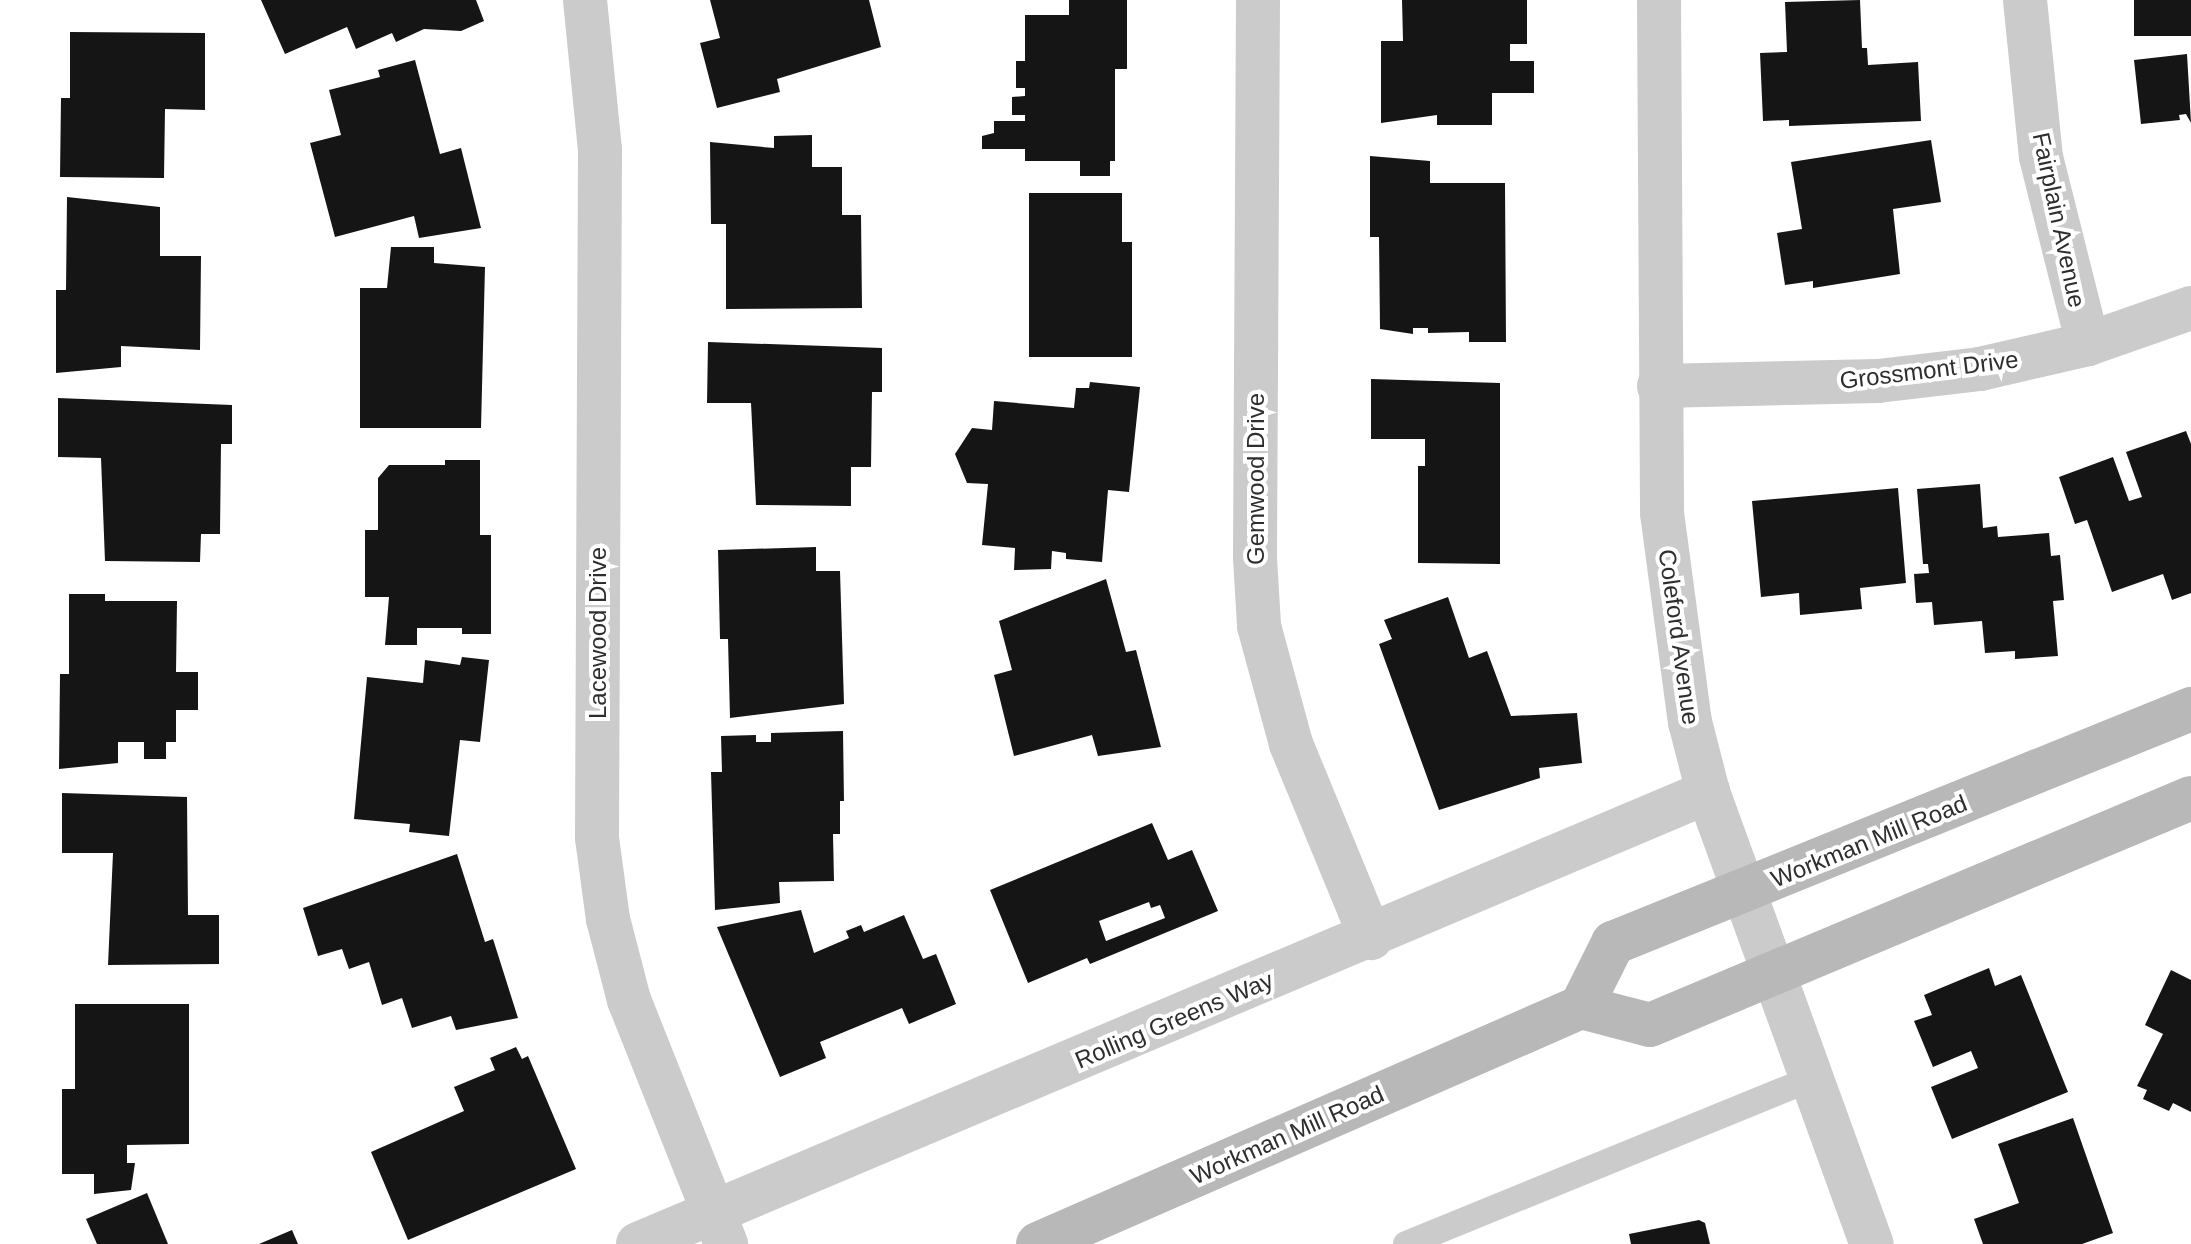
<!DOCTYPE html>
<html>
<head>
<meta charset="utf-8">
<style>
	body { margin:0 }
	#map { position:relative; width:2191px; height:1244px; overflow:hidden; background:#fff; font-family:Arial,sans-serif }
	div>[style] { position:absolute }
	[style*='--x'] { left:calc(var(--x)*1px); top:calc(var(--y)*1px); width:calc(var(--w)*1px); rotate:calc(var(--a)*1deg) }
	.building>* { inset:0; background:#151515; transform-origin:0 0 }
	.service>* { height:26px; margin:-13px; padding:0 13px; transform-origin:13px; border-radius:13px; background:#cbcbcb }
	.minor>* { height:44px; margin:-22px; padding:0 22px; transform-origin:22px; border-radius:22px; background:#cbcbcb }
	.secondary>* { height:44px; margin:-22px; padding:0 22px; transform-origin:22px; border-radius:22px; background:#b8b8b8 }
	span { translate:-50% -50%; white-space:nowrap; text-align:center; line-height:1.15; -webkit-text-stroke:8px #fff; paint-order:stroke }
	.street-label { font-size:24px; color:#2e2e2e }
</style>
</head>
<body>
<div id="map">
	<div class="building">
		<div style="clip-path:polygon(261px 0,476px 0,484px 21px,461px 31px,424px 29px,396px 42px,392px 33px,356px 49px,347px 27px,285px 54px)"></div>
		<div style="clip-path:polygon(710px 0,869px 0,881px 47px,777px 79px,780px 92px,717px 108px,700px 43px,720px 38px)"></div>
		<div style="clip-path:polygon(1069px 0,1127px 0,1127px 69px,1115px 69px,1115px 161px,1110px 161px,1110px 176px,1080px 176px,1080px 161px,1025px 161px,1025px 149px,982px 149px,982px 136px,994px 133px,994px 121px,1025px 121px,1025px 115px,1012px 115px,1012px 97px,1025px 96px,1025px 88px,1016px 88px,1016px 61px,1025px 61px,1025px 15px,1069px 15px)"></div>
		<div style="clip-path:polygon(1402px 0,1527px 0,1527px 44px,1510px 44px,1510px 61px,1534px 61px,1534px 93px,1492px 93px,1492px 125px,1437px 125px,1437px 115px,1381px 123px,1381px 41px,1403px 41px)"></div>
		<div style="clip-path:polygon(1860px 0,1862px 48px,1867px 48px,1868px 65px,1918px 62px,1921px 121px,1789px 126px,1789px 120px,1763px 121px,1760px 53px,1787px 52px,1785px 2px)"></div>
		<div style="left:2134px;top:0;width:57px;height:36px"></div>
		<div style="clip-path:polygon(70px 32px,205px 33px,205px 110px,165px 109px,164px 178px,60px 177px,61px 98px,70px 98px)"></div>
		<div style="clip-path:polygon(2187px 54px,2191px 123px,2186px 114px,2179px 115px,2180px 120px,2141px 124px,2134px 60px)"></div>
		<div style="clip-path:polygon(415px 60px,440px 154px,461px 148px,481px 228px,419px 238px,414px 216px,335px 237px,310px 143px,341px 135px,329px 90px,380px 77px,378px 70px)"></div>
		<div style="clip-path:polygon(812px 135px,812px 167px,842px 167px,842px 215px,861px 215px,862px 308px,726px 309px,726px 224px,711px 224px,710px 142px,774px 148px,774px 136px)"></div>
		<div style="clip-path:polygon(1931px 140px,1941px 202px,1893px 209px,1900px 274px,1813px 288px,1813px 281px,1785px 285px,1777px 233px,1802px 229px,1791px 162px)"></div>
		<div style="clip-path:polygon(1370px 156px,1430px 161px,1430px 183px,1505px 183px,1506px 342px,1469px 342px,1469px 332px,1428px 333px,1428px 328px,1413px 328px,1413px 334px,1380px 329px,1379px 237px,1370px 237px)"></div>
		<div style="clip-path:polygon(1029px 193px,1122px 193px,1122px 242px,1132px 242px,1132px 357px,1029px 357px)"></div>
		<div style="clip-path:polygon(67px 197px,160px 207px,160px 256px,201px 256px,200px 350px,121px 346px,121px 367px,56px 373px,56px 290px,66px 290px)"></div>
		<div style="clip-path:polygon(391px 247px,434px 247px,434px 263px,485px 267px,481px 428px,360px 428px,360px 288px,387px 288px)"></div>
		<div style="clip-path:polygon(708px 342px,882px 348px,882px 392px,872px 392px,871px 467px,851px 467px,851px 506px,756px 505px,751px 403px,707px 403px)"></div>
		<div style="clip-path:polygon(1371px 379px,1500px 383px,1500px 564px,1418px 563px,1418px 466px,1425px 466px,1425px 439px,1371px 439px)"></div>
		<div style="clip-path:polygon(1090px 382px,1140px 387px,1129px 492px,1108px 490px,1102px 562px,1066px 559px,1066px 553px,1052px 551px,1051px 569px,1014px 570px,1015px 548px,982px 545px,988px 484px,967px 483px,955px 454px,972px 428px,992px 430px,994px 401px,1074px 408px,1076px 388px,1089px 388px)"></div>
		<div style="clip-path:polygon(58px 398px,232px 405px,232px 444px,221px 444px,220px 534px,201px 534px,200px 562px,105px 561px,101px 458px,58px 457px)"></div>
		<div style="clip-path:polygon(2186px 431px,2191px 444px,2191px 593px,2172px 600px,2163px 574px,2112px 592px,2087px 520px,2075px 524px,2059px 477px,2113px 457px,2129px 501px,2142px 497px,2126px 452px)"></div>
		<div style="clip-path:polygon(445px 460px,480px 460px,480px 535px,491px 535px,491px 634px,462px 634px,462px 628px,417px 628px,417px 645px,385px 645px,389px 597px,365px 597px,365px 530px,378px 530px,378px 478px,389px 465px,445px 465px)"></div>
		<div style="clip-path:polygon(1980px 484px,1983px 528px,1997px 526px,1998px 537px,2049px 533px,2051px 556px,2060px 555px,2064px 600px,2053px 601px,2058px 656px,2015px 659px,2015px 651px,1985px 653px,1982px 621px,1934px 625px,1932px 602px,1916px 603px,1914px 574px,1929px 573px,1928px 564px,1923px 564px,1917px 489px)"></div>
		<div style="clip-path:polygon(1898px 488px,1906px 583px,1860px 588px,1862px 609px,1800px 615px,1799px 593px,1761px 597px,1752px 501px)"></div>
		<div style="clip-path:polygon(816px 547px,816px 571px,840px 571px,844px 704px,730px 718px,728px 639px,720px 639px,718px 550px)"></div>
		<div style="clip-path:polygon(1106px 579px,1126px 652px,1136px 650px,1161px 747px,1098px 756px,1092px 735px,1014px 756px,994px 675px,1012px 670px,999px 621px)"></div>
		<div style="clip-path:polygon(69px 594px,105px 594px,105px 601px,177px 601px,176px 672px,198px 672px,198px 710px,176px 710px,176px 742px,166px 742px,166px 759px,144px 759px,144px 742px,118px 742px,118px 763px,59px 769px,60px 674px,69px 674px)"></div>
		<div style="clip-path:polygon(1448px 597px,1469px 658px,1487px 651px,1511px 716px,1577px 713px,1582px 763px,1539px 768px,1540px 778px,1439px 810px,1379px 644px,1392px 639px,1384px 620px)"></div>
		<div style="clip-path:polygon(462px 657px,489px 660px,480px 742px,460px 740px,449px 836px,409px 832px,410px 824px,354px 819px,367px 677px,423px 683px,425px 660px,460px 665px)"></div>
		<div style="clip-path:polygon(843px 731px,844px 801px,840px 801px,840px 834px,833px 834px,834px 881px,779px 882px,780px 903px,715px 910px,711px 772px,722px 772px,721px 736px,756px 735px,756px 742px,771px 742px,771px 733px)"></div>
		<div style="clip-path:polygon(62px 793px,187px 797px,188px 915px,219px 915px,219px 964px,108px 965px,113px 853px,62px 853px)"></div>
		<div style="clip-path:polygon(evenodd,1152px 823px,1168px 860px,1192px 850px,1218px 911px,1090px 964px,1087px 958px,1028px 983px,990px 890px,1152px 823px,1149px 902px,1151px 908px,1160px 905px,1165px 918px,1106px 941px,1099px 921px,1149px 902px)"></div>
		<div style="clip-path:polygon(457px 854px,485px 942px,493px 939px,518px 1018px,456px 1030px,451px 1016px,412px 1028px,402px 998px,382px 1005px,369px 962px,349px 969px,342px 949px,318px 956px,303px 908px)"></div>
		<div style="clip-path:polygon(801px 910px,814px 953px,849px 938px,846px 931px,861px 925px,864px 932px,904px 915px,923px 959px,936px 954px,956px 1004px,909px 1024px,902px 1008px,820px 1042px,826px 1058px,780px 1077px,717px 927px)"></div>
		<div style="clip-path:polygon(1989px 968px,1995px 986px,2021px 975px,2068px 1092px,1952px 1139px,1931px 1087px,1978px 1068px,1971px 1051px,1933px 1067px,1914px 1021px,1932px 1015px,1924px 995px)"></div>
		<div style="clip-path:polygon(2171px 970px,2191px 980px,2191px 1112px,2173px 1103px,2169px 1111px,2143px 1099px,2147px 1090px,2137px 1086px,2163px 1034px,2145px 1025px)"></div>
		<div style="clip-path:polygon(75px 1004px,189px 1004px,189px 1144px,127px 1145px,127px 1163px,135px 1163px,131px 1190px,94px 1194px,94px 1174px,62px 1174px,62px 1089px,75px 1089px)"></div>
		<div style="clip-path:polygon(516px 1047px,522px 1059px,528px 1056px,576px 1169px,408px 1240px,371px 1152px,464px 1111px,454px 1087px,495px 1070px,490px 1058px)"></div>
		<div style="clip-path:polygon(2073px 1118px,2113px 1233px,2082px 1244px,1983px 1244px,1974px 1219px,2019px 1203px,1998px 1144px)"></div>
		<div style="clip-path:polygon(147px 1193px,168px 1244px,97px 1244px,86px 1219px)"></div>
		<div style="clip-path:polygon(1699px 1220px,1705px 1223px,1710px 1244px,1631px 1244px,1629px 1234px)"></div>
		<div style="clip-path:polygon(292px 1230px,298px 1244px,259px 1244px)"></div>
	</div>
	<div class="service">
		<div style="--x:1406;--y:1244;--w:440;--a:-22.2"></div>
	</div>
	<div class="minor">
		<div style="--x:585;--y:0;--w:150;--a:84.3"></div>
		<div style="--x:600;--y:149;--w:689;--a:90.25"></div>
		<div style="--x:597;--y:838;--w:82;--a:82.3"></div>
		<div style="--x:608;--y:919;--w:84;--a:75.5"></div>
		<div style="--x:629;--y:1000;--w:263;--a:68.3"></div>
		<div style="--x:1258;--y:0;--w:558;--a:90.31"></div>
		<div style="--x:1255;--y:558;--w:68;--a:86.6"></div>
		<div style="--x:1259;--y:626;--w:122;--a:74.8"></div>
		<div style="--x:1291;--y:744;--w:210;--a:67.6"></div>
		<div style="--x:1659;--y:0;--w:513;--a:89.66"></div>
		<div style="--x:1662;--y:513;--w:211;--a:82.4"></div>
		<div style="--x:1690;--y:722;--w:72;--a:75.6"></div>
		<div style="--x:1708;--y:792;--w:481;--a:70.1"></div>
		<div style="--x:2025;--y:0;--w:158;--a:84.2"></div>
		<div style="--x:2041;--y:157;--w:193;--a:75.9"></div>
		<div style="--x:1659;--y:386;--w:219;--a:-1.3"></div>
		<div style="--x:1878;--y:381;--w:103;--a:-6.7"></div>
		<div style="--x:1980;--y:369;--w:111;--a:-13"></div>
		<div style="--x:2088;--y:344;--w:109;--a:-19.3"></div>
		<div style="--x:638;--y:1244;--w:1162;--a:-22.9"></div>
	</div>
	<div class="secondary">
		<div style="--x:1581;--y:1007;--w:72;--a:-63.4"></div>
		<div style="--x:1613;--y:943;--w:624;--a:-22.04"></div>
		<div style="--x:1038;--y:1244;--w:592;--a:-23.58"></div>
		<div style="--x:1581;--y:1007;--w:71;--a:14.6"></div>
		<div style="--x:1650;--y:1025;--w:587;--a:-22.76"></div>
	</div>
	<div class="street-label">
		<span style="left:2059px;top:220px;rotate:78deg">Fairplain Avenue</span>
		<span style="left:1929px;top:370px;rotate:-7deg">Grossmont Drive</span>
		<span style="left:1256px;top:479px;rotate:-90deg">Gemwood Drive</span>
		<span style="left:598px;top:633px;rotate:-90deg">Lacewood Drive</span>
		<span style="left:1679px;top:637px;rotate:82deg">Coleford Avenue</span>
		<span style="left:1869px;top:841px;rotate:-22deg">Workman Mill Road</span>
		<span style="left:1174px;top:1020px;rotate:-23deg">Rolling Greens Way</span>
		<span style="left:1287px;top:1135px;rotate:-24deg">Workman Mill Road</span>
	</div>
</div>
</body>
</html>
